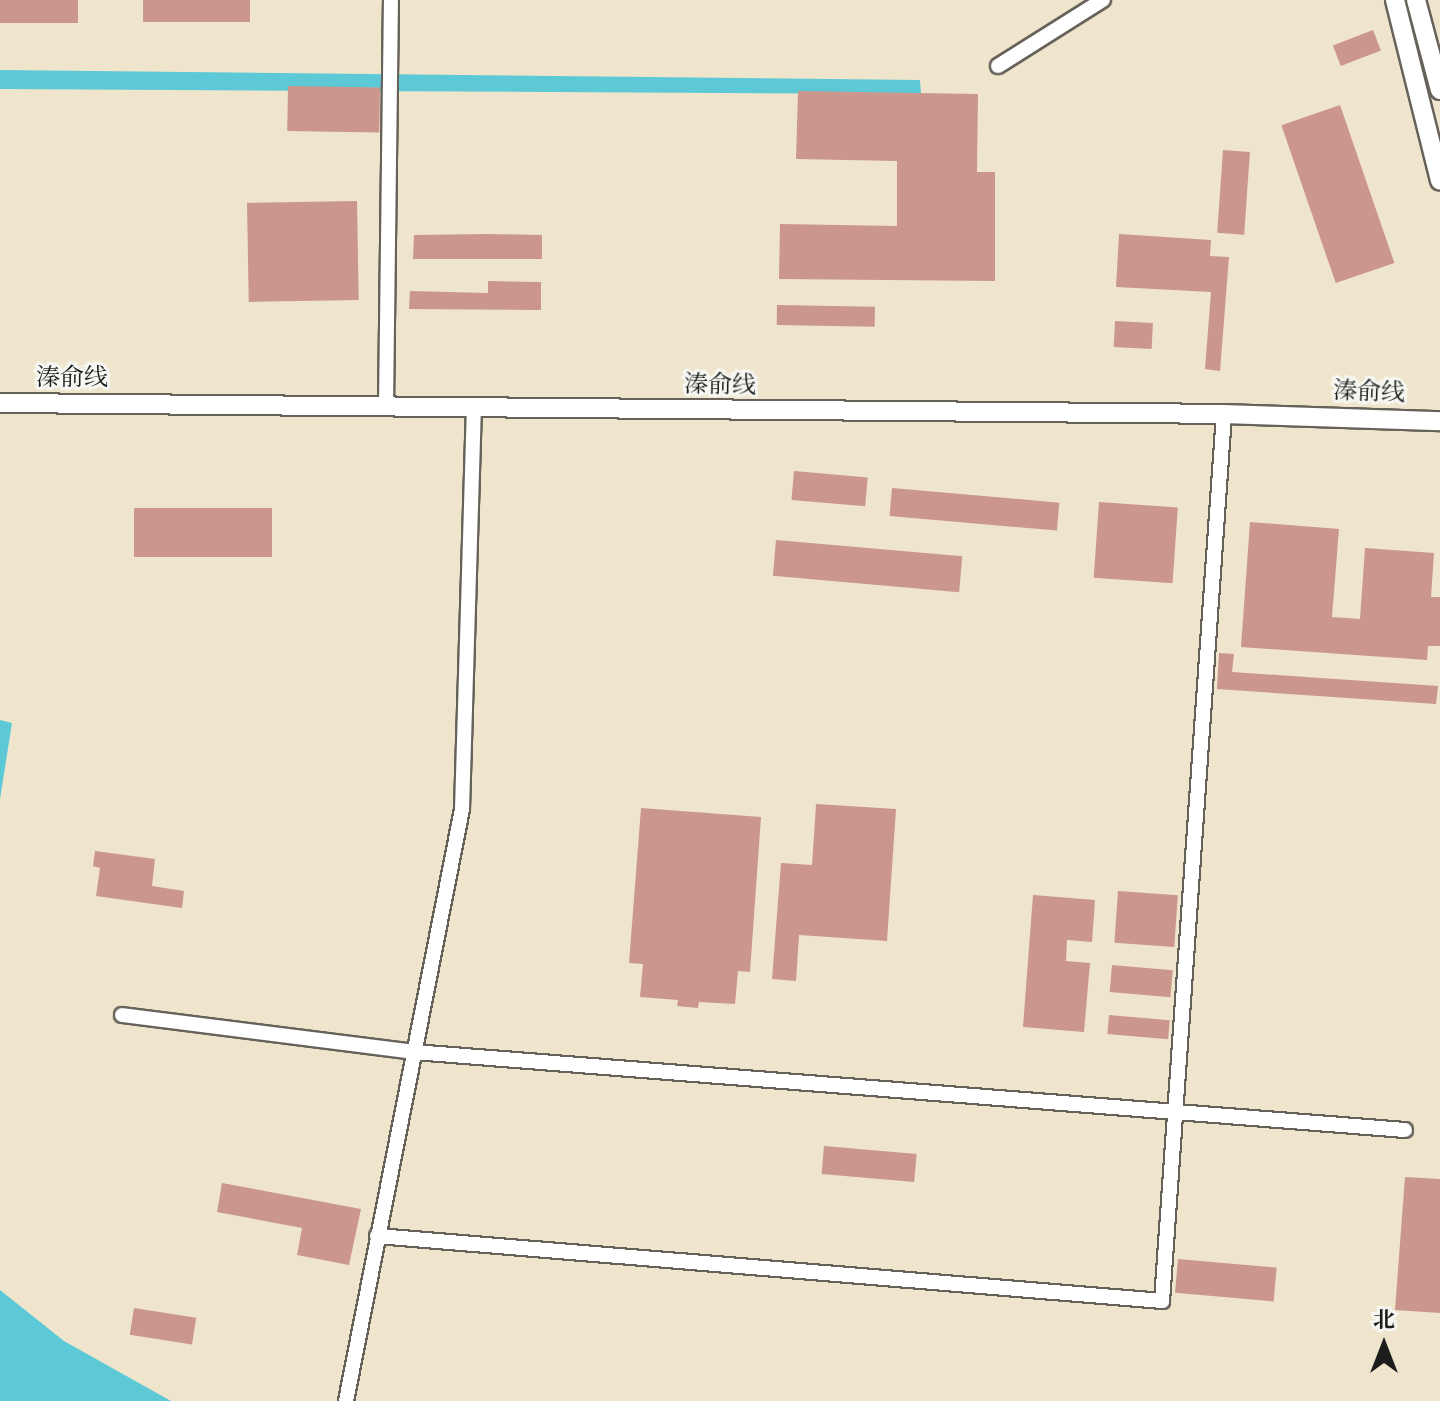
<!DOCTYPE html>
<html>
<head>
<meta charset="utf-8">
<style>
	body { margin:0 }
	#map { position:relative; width:1440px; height:1401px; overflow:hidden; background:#efe5cc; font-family:"Old Standard TT","Noto Serif SC",serif }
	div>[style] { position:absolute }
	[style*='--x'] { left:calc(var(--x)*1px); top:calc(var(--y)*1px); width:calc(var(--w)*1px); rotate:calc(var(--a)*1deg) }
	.water>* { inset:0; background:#5dc9d6 }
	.building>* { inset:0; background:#cb968c; transform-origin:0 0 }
	.roads { filter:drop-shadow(2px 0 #66625a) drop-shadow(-2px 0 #66625a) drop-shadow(0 2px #66625a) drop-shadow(0 -2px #66625a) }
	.minor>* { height:14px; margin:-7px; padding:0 7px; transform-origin:7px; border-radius:7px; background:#fff }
	.major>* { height:18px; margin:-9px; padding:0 9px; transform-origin:9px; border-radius:9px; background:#fff }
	span { translate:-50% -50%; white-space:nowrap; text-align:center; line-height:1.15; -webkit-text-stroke:6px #f6f6f2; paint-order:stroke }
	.street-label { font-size:24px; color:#1c1c1c }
	.north { position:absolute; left:1344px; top:1305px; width:80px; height:80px; -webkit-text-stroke:6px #f6f6f2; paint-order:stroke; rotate:0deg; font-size:22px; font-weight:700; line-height:32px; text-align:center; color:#1c1c1c }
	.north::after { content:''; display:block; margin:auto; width:28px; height:36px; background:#1c1c1c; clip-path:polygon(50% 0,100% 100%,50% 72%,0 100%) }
</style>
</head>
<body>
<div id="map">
	<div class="water">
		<div style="clip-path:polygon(0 70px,920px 80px,921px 94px,0 89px)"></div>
		<div style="clip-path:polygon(0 720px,12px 723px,0 799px)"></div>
		<div style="clip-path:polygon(0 1290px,64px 1341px,171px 1401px,0 1401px)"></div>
	</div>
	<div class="building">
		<div style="left:0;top:0;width:78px;height:23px"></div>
		<div style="left:143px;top:0;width:107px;height:22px"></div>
		<div style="left:1373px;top:30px;width:22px;height:43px;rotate:69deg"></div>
		<div style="left:288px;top:86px;width:92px;height:45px;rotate:1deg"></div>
		<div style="clip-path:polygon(798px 91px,978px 94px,977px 172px,995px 172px,995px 281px,779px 279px,780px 224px,897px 226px,897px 161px,796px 159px)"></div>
		<div style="left:1340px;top:105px;width:167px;height:62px;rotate:71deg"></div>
		<div style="left:1223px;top:150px;width:27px;height:83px;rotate:4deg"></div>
		<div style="left:357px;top:201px;width:99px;height:110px;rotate:89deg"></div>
		<div style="clip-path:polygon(489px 234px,542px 235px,542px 259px,413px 259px,414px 235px)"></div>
		<div style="clip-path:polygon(1119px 234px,1211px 240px,1210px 256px,1229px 257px,1220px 371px,1205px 369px,1211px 292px,1116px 287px)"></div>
		<div style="clip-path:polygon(488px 281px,541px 282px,541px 310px,409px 309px,410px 291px,488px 293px)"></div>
		<div style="left:777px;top:305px;width:98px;height:20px;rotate:1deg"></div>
		<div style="left:1115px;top:321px;width:38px;height:26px;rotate:3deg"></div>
		<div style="left:794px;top:471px;width:74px;height:29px;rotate:5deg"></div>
		<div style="left:892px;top:488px;width:168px;height:28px;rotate:5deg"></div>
		<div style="left:1099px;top:502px;width:79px;height:76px;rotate:4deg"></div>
		<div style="left:134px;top:508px;width:138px;height:49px"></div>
		<div style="clip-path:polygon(1250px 522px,1339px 529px,1332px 617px,1360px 619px,1365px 548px,1434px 553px,1431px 597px,1440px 597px,1440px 646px,1428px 646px,1427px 660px,1241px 647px)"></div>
		<div style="left:776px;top:540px;width:187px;height:36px;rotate:5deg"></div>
		<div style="clip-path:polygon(1219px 653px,1234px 654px,1232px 672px,1438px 686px,1436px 704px,1217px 689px)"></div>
		<div style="clip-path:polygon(816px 804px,896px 809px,887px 941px,799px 935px,796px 981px,772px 979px,781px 863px,812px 865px)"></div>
		<div style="clip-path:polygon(641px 808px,761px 817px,750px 972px,738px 971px,735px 1004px,699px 1002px,698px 1008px,677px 1006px,678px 1000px,640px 997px,643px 964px,629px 963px)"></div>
		<div style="clip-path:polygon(95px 851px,155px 859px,152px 886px,184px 891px,182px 908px,96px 896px,100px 868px,93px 866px)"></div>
		<div style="left:1118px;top:891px;width:60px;height:52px;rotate:4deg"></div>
		<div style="clip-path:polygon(1033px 895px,1095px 900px,1092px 942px,1067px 940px,1066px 961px,1090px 963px,1084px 1032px,1023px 1027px)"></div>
		<div style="left:1112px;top:965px;width:61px;height:27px;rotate:5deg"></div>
		<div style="left:1109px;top:1015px;width:61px;height:19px;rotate:5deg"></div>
		<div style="left:824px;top:1146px;width:93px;height:28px;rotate:5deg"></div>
		<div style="clip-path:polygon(1405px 1177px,1440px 1179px,1440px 1313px,1395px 1310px)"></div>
		<div style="clip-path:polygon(222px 1183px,361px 1209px,349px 1265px,297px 1255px,302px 1228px,217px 1212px)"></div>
		<div style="left:1178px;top:1259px;width:99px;height:34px;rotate:5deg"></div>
		<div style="left:134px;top:1308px;width:63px;height:27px;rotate:9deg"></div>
	</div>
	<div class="roads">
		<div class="minor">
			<div style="--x:998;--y:66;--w:124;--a:-32.2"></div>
			<div style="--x:386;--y:406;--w:406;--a:-89.3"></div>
			<div style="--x:122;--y:1015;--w:294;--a:7.2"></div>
			<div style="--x:414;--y:1052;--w:994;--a:4.5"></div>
			<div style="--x:377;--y:1236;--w:788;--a:4.73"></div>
			<div style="--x:1162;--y:1301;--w:889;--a:-86"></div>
			<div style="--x:346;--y:1401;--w:603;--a:-78.91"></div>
			<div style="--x:462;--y:809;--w:401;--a:-88.3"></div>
		</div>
		<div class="major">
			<div style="--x:1395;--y:0;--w:186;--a:76"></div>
			<div style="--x:1416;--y:0;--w:93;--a:75.1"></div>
			<div style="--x:0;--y:403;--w:1224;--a:0.51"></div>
			<div style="--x:1224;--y:414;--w:216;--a:1.9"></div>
		</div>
	</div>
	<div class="street-label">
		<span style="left:72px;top:380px">溱俞线</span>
		<span style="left:720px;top:387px;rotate:1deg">溱俞线</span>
		<span style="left:1369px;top:394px;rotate:2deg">溱俞线</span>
	</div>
	<div class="north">北</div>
</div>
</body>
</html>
